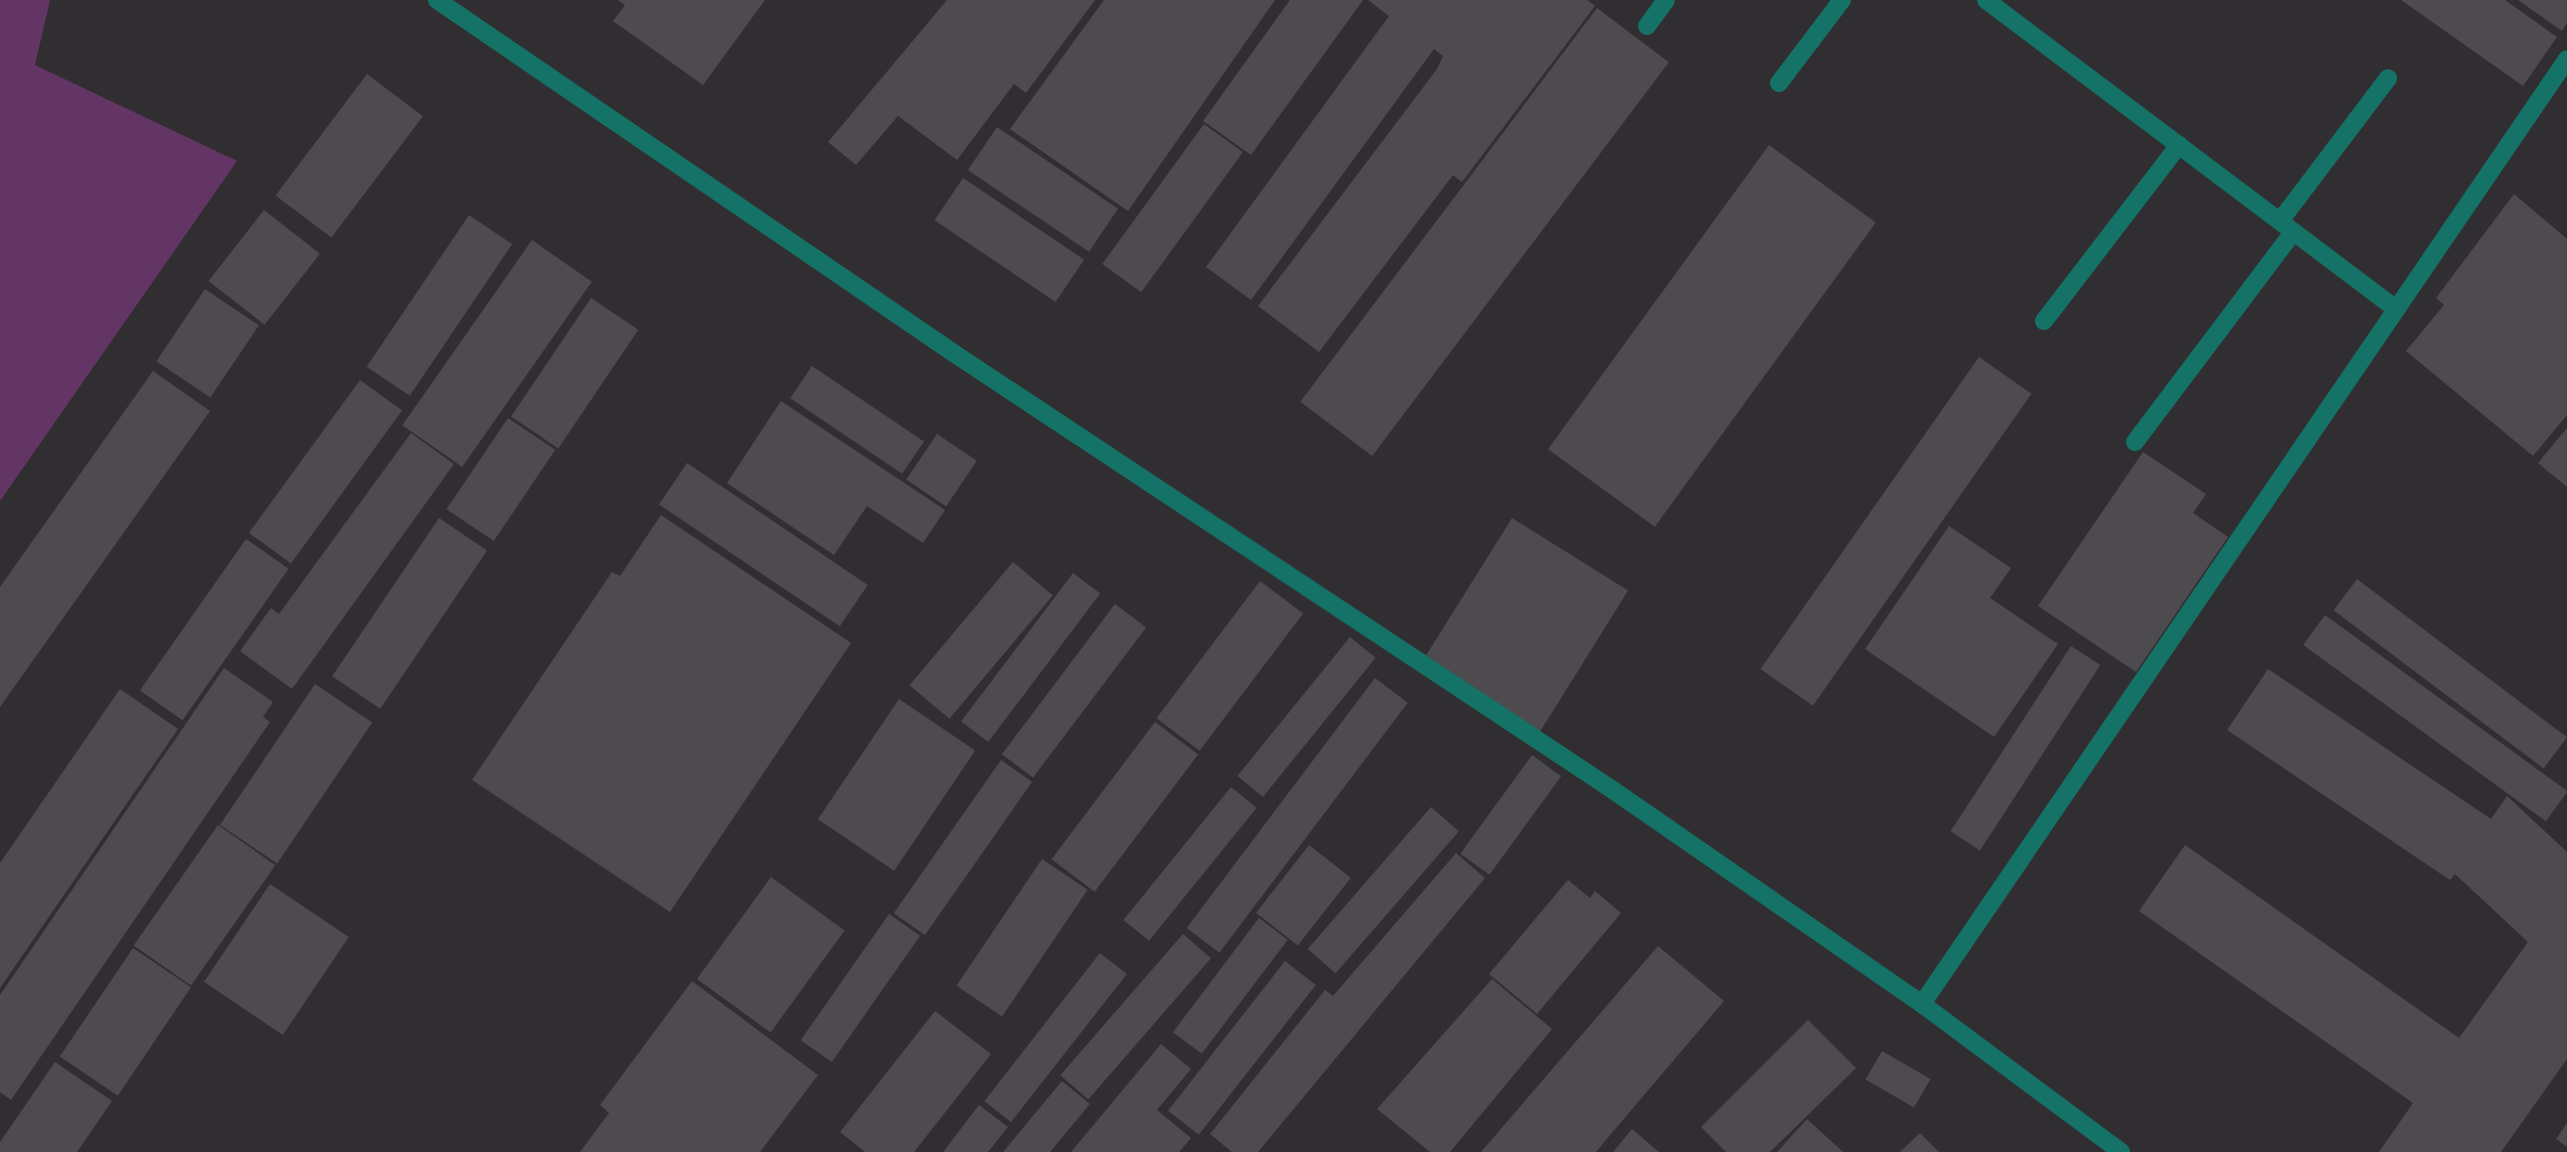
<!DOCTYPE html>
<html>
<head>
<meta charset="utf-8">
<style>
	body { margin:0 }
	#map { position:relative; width:2567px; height:1152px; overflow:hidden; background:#312e31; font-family:"Asap Condensed",sans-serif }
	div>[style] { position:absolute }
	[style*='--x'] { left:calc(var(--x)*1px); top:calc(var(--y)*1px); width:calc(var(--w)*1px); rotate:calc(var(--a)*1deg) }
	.green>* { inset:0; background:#633565 }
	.building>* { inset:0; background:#4e4b4e; transform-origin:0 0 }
	.minor>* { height:18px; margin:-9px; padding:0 9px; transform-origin:9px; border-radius:9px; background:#157267 }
	.tertiary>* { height:18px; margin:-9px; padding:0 9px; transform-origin:9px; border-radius:9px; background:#157267 }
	span { translate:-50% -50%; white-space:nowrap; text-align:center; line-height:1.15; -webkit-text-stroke:5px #181618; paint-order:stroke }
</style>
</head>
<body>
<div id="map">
	<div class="green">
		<div style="clip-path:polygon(0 0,50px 0,35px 65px,237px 161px,0 501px)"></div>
	</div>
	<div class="building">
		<div style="clip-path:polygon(618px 0,765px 0,703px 85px,613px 21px,625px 5px)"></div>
		<div style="clip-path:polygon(947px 0,1095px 0,1026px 93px,1014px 84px,957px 160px,898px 116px,856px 165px,828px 142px)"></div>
		<div style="clip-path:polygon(1104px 0,1275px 0,1128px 211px,1010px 129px)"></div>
		<div style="clip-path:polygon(1290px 0,1363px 0,1251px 155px,1203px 121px)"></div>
		<div style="clip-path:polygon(1368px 0,1587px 0,1595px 6px,1462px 182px,1453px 175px,1319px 352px,1258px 306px,1437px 69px,1443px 56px,1434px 49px,1251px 300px,1206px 267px,1389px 16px)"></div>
		<div style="clip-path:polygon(2401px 0,2505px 0,2557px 37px,2523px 86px)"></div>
		<div style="clip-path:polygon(2518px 0,2567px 0,2567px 23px,2562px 31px)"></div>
		<div style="left:1597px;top:8px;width:90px;height:493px;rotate:37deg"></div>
		<div style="left:367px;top:74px;width:70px;height:152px;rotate:37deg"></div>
		<div style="left:1204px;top:124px;width:48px;height:173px;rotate:36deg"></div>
		<div style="left:997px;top:127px;width:146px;height:52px;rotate:34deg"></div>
		<div style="left:1769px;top:145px;width:132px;height:376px;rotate:36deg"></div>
		<div style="left:963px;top:178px;width:146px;height:51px;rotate:34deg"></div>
		<div style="clip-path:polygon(2514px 194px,2567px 239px,2567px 415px,2533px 456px,2406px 351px,2444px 305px,2436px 298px)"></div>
		<div style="left:264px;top:210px;width:71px;height:90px;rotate:38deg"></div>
		<div style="left:469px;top:215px;width:52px;height:183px;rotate:34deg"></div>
		<div style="left:532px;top:240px;width:73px;height:226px;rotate:35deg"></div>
		<div style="left:205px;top:289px;width:65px;height:87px;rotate:34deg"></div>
		<div style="left:591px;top:298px;width:57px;height:143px;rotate:34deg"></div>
		<div style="left:1979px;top:357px;width:64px;height:381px;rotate:35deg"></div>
		<div style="left:812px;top:366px;width:135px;height:39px;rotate:34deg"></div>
		<div style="clip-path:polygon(153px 371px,210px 411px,0 707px,0 587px)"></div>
		<div style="left:360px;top:380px;width:52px;height:189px;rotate:36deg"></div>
		<div style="clip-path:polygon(781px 401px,945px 510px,923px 543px,867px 506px,834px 555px,727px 483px)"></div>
		<div style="left:508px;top:418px;width:57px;height:110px;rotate:34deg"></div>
		<div style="clip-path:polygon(2567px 428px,2567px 487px,2538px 463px)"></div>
		<div style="clip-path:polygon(411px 433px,454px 464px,292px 689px,240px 651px,271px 608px,279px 614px)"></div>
		<div style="left:937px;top:434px;width:48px;height:55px;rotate:34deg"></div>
		<div style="clip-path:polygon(2143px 452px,2206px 494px,2193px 513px,2228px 537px,2136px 672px,2038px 606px)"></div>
		<div style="left:687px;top:463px;width:218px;height:50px;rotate:34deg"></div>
		<div style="clip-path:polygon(661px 515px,851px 643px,670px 912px,472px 780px,612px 572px,620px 576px)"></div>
		<div style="left:439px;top:518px;width:58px;height:191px;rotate:34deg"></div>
		<div style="left:1512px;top:518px;width:137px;height:172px;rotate:32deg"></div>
		<div style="clip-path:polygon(1949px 526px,2011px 568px,1990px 598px,2058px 644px,1994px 737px,1865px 649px)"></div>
		<div style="left:246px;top:539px;width:52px;height:185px;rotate:35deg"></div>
		<div style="left:1013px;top:562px;width:52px;height:161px;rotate:40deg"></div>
		<div style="left:1073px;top:573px;width:34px;height:186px;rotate:37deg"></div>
		<div style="left:2357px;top:579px;width:263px;height:39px;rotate:37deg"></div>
		<div style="left:1260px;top:581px;width:54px;height:172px;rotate:37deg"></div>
		<div style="left:1115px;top:604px;width:39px;height:188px;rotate:37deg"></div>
		<div style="left:2325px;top:615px;width:300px;height:37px;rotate:36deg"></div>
		<div style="left:1350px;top:637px;width:33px;height:179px;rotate:39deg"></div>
		<div style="left:2071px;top:646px;width:35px;height:221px;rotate:33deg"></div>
		<div style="clip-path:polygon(224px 668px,273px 702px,263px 717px,270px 722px,11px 1100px,0 1092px,0 995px)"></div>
		<div style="clip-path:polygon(2268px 669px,2491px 819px,2507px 796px,2567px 852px,2567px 1059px,2501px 1152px,2379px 1152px,2413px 1103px,2139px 911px,2185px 845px,2459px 1038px,2528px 942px,2455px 874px,2450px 880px,2227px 730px)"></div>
		<div style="left:1375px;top:678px;width:41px;height:313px;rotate:37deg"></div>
		<div style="left:315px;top:684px;width:69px;height:170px;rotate:34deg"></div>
		<div style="clip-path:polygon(120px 689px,178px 729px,0 988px,0 863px)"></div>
		<div style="left:899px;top:699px;width:92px;height:145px;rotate:34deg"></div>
		<div style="left:1155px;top:722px;width:54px;height:172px;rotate:37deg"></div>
		<div style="left:1532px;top:755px;width:36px;height:122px;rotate:36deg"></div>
		<div style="left:1001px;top:760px;width:38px;height:187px;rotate:35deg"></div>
		<div style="left:1231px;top:787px;width:33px;height:171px;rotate:39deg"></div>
		<div style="left:1431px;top:807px;width:37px;height:188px;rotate:41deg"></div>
		<div style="left:218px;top:825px;width:70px;height:147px;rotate:35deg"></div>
		<div style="left:1309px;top:845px;width:53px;height:86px;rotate:38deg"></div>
		<div style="clip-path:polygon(1456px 853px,1485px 878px,1258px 1152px,1232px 1152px,1210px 1134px,1325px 990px,1333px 996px)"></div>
		<div style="left:1042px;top:859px;width:55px;height:153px;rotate:34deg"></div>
		<div style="left:771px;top:877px;width:91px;height:126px;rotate:36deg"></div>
		<div style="clip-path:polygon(1568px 880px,1590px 898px,1595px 891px,1621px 913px,1537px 1014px,1489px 974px)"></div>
		<div style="left:270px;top:884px;width:95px;height:118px;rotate:34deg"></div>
		<div style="left:889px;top:914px;width:38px;height:154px;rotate:35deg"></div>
		<div style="left:1259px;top:918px;width:36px;height:143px;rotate:37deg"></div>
		<div style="left:1183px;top:934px;width:37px;height:187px;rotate:41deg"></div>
		<div style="clip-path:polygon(1658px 946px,1724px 1001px,1611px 1134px,1596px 1152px,1481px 1152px)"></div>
		<div style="left:133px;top:948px;width:70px;height:131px;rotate:34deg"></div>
		<div style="left:1100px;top:953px;width:34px;height:188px;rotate:38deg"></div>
		<div style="left:1285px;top:961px;width:39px;height:190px;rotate:38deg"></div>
		<div style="clip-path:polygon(1492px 979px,1552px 1029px,1450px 1152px,1430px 1152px,1377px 1109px)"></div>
		<div style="clip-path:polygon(692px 981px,818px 1075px,760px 1152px,580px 1152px,609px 1113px,600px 1105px)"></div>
		<div style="clip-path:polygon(935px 1011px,991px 1054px,914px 1152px,865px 1152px,840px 1132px)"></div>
		<div style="clip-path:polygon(1808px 1020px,1856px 1068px,1770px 1152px,1726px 1152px,1701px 1127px)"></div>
		<div style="clip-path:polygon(1161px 1044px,1191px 1069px,1157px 1110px,1191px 1138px,1179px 1152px,1071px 1152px)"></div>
		<div style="left:1882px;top:1051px;width:56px;height:33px;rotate:30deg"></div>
		<div style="clip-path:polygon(55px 1062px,112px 1101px,77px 1152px,0 1152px,0 1142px)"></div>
		<div style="clip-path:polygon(1062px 1081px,1090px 1104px,1050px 1152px,1003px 1152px)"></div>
		<div style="clip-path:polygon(979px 1105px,1008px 1127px,988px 1152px,943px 1152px)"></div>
		<div style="clip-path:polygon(1807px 1119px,1843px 1152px,1777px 1152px)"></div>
		<div style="clip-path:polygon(2567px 1123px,2567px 1147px,2556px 1139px)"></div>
		<div style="clip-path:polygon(1632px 1129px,1659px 1152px,1613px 1152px)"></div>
		<div style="clip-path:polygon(1920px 1133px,1939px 1152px,1900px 1152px)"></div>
	</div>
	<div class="minor">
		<div style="--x:1986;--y:0;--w:513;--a:37"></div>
		<div style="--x:1647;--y:26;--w:32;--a:-54"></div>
		<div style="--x:1779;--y:83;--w:104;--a:-52.8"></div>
		<div style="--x:2280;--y:221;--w:179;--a:-52.9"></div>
		<div style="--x:2044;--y:321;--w:222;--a:-52.5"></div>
		<div style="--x:2135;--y:442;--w:263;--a:-53"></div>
		<div style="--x:1922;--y:1004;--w:1144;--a:-55.68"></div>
	</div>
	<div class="tertiary">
		<div style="--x:437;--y:0;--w:627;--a:34.35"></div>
		<div style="--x:955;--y:354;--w:786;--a:33.53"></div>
		<div style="--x:1610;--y:788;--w:379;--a:34.7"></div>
		<div style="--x:1922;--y:1004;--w:248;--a:36.6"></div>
	</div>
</div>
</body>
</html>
